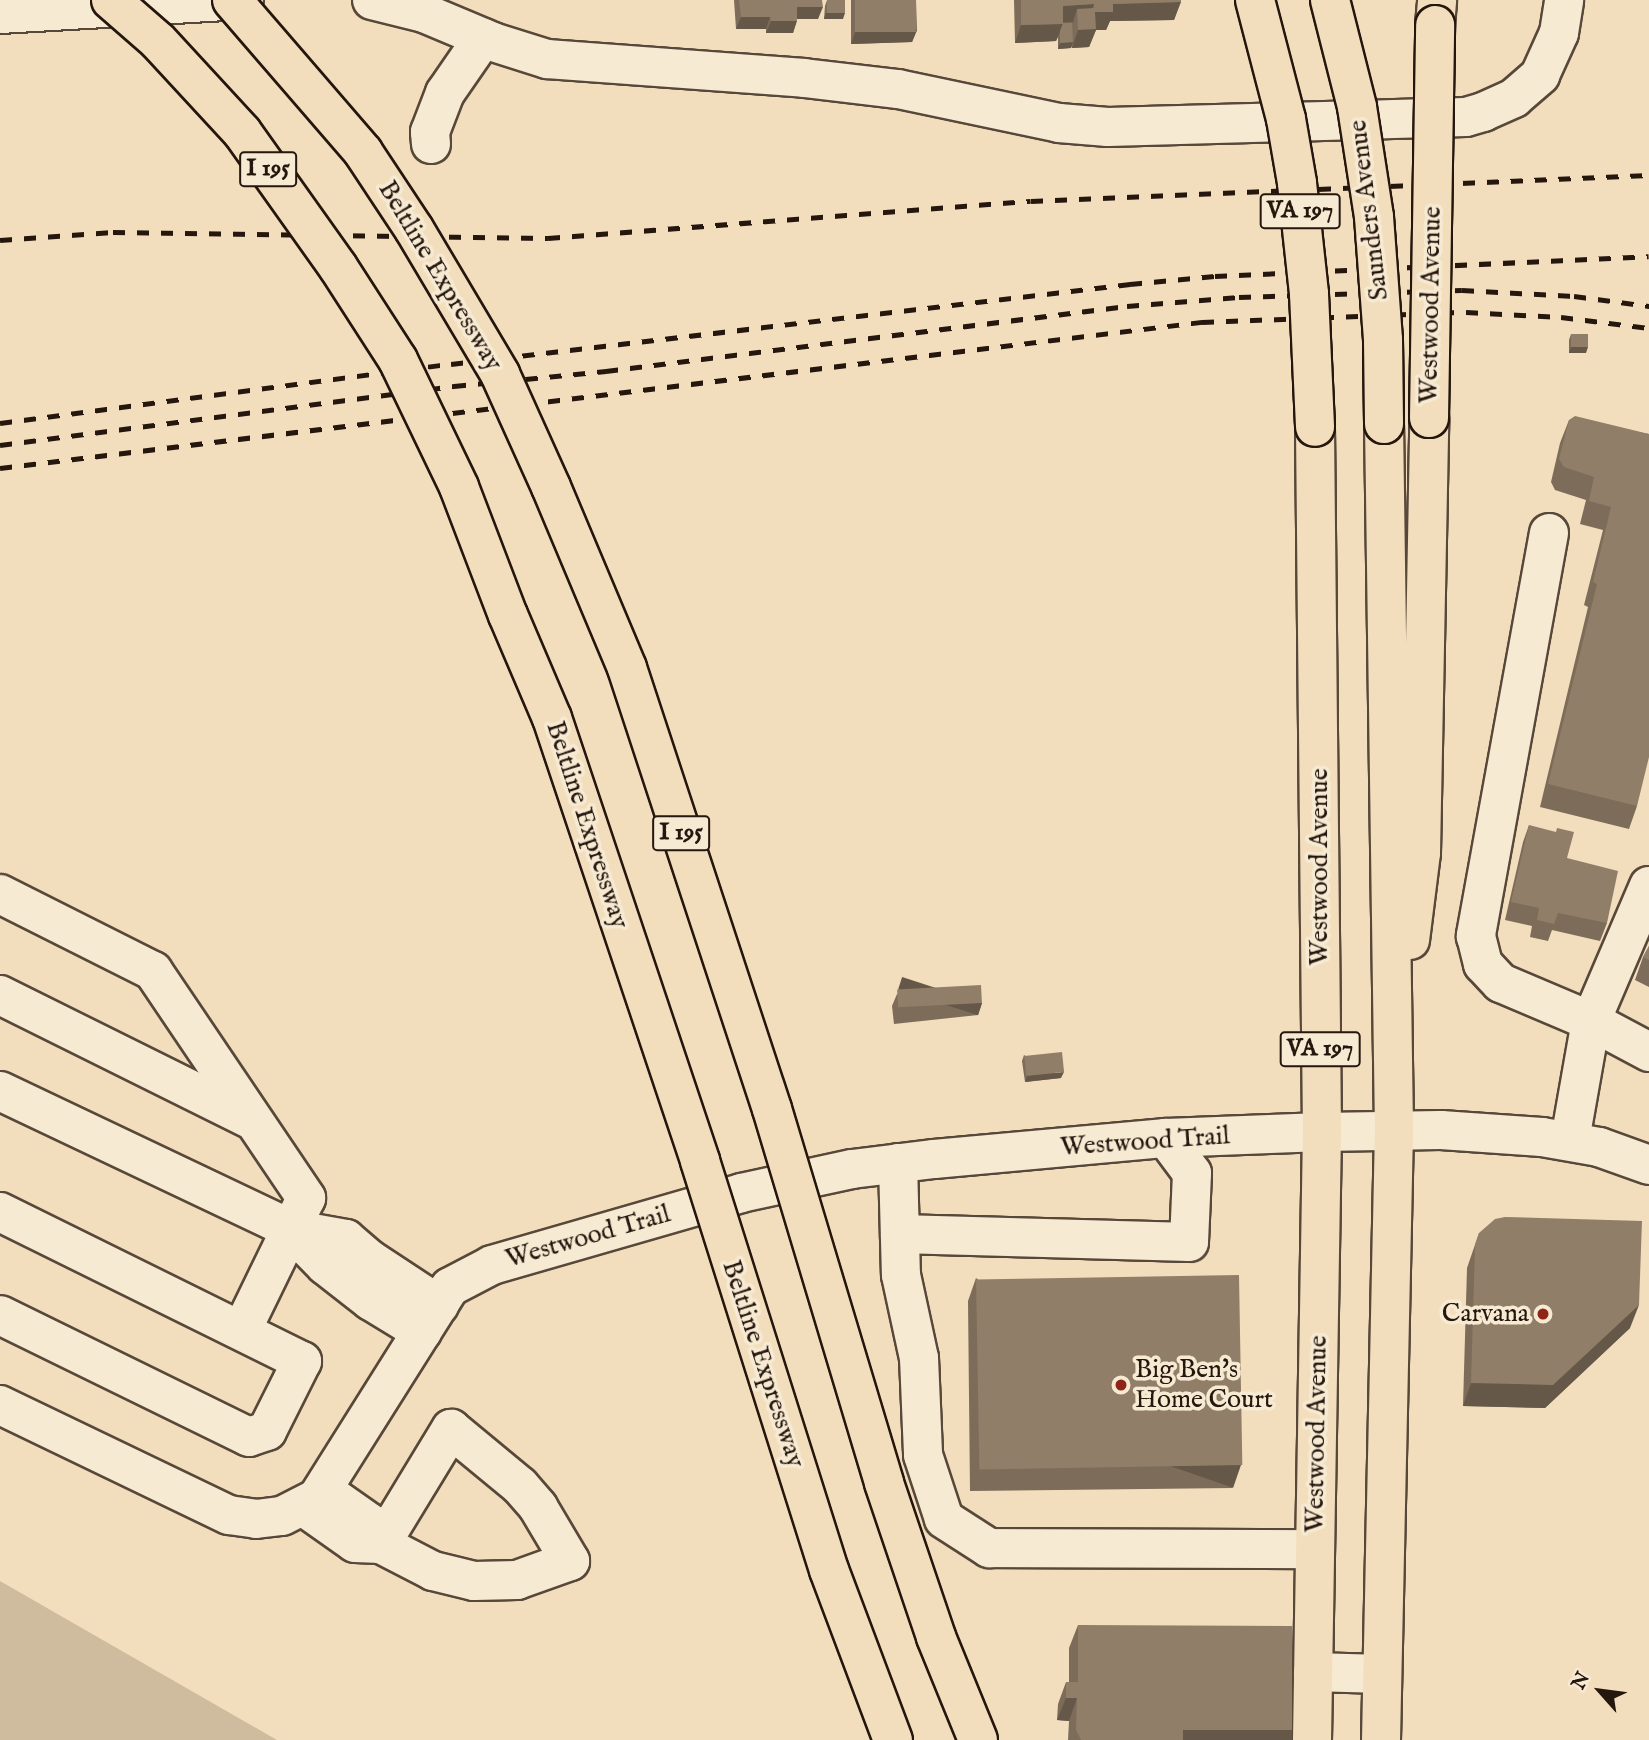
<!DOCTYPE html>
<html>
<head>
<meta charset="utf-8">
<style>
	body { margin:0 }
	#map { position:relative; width:1649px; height:1740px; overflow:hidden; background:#f2debc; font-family:"IM FELL English",serif }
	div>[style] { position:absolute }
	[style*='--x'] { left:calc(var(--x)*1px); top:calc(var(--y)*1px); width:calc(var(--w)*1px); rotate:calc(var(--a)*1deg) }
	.green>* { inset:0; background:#cfbc9e }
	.roads { filter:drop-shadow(2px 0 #58483a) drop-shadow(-2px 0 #58483a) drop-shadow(0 2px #58483a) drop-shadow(0 -2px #58483a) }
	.minor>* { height:38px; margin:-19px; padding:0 19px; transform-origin:19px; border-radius:19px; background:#f7ead3 }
	.major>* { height:38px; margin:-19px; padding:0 19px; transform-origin:19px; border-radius:19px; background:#f2debc }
	.rail>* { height:5px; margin-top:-2.5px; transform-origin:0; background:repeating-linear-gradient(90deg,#25160e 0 12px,transparent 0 24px) }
	.bridges { filter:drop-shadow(2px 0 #25160e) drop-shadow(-2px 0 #25160e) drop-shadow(0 2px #25160e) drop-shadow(0 -2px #25160e) }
	.major-bridge>* { height:38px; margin:-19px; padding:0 19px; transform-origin:19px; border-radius:19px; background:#f2debc }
	.highway-bridge>* { height:38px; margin:-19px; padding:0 19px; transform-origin:19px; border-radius:19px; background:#f2debc }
	.wall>* { inset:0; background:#7c6c59 }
	.shaded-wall>* { inset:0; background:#655849; transform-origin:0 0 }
	.building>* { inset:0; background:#907e68; transform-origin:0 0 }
	.dots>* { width:19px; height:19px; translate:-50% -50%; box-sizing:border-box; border:4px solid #f7ead3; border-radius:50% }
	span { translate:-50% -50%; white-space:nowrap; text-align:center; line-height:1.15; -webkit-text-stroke:7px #f7ead3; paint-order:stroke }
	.shield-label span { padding:2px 5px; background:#f7ead3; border:2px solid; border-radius:5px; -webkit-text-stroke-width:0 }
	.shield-label { font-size:24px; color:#25160e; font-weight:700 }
	.street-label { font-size:26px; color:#25160e }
	.poi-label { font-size:26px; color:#25160e }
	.right { translate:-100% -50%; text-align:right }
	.left { translate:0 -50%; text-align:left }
	.north { position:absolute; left:1565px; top:1656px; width:70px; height:70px; -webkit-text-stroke:5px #f7ead3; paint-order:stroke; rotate:298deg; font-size:19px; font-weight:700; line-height:28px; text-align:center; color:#25160e }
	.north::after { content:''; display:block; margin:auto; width:24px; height:32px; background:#25160e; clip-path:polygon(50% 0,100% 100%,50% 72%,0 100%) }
</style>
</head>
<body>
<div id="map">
	<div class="green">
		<div style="clip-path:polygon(0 1581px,277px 1740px,0 1740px)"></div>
	</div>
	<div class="roads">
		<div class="minor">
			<div style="--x:372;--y:0;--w:54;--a:14"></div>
			<div style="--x:424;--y:13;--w:75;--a:22.8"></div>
			<div style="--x:493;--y:42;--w:57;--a:17.5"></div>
			<div style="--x:547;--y:59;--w:258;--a:4.2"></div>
			<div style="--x:804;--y:78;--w:95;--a:6.7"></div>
			<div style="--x:898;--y:89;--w:165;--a:11.9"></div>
			<div style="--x:1059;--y:123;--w:49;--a:4.7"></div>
			<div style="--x:1108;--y:127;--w:358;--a:-1.6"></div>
			<div style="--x:1466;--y:117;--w:18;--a:-16"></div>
			<div style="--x:1483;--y:112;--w:34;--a:-24"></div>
			<div style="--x:1514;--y:98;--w:35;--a:-41"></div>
			<div style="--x:1540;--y:75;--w:46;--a:-65.7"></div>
			<div style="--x:1559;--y:33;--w:33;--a:-81"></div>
			<div style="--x:0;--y:14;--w:244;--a:-3.3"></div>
			<div style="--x:431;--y:144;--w:12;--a:-95"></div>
			<div style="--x:430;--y:132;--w:42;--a:-69"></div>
			<div style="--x:445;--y:93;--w:67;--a:-55.4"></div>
			<div style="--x:1549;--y:533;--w:410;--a:100.3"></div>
			<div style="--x:1476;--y:936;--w:29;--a:76"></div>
			<div style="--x:1483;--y:964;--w:26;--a:47"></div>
			<div style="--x:1501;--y:983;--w:98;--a:22.9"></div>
			<div style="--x:1591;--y:1021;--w:66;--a:28.1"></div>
			<div style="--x:0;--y:894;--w:171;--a:26.7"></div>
			<div style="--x:153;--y:971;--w:274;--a:56"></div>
			<div style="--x:306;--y:1198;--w:147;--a:115.9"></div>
			<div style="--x:0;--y:995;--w:281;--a:26.4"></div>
			<div style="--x:0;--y:1091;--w:321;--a:25.4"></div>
			<div style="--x:1570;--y:1140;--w:121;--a:-80"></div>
			<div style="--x:1591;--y:1021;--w:147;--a:-66.8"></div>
			<div style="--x:898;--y:1163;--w:112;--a:88.5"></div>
			<div style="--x:901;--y:1275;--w:85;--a:77.8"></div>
			<div style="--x:919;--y:1358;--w:97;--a:87.6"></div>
			<div style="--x:923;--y:1455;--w:67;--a:71.8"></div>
			<div style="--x:944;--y:1519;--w:54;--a:32.8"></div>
			<div style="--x:989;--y:1548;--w:326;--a:0.2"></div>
			<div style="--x:0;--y:1212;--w:337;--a:26.3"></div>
			<div style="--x:302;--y:1361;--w:78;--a:116.6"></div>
			<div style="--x:267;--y:1431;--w:19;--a:162"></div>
			<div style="--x:249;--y:1437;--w:277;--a:-153.9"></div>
			<div style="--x:900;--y:1234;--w:289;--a:1.6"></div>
			<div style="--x:1189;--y:1242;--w:69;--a:-87.5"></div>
			<div style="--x:1192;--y:1173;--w:44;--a:-126.6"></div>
			<div style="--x:422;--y:1332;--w:60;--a:-148.7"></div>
			<div style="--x:371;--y:1301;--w:58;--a:-142"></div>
			<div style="--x:325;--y:1265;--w:50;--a:-134.2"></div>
			<div style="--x:290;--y:1229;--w:57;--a:10.1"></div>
			<div style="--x:346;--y:1239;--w:30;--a:41"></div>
			<div style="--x:369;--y:1259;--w:84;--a:33.3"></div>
			<div style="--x:0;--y:1405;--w:254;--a:25.7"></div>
			<div style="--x:229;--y:1515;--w:27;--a:8"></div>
			<div style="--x:256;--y:1519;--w:26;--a:-7"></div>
			<div style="--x:282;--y:1516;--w:39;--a:-27"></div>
			<div style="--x:317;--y:1498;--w:249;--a:-57.8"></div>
			<div style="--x:450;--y:1287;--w:47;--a:-27.6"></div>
			<div style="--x:492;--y:1265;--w:259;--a:-16.1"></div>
			<div style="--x:741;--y:1193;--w:114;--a:-12.2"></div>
			<div style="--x:852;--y:1169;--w:83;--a:-7"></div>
			<div style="--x:934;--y:1159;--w:233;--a:-5.2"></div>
			<div style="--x:1166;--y:1138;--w:156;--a:-2.2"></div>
			<div style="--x:1322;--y:1132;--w:119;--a:-1"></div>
			<div style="--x:1441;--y:1130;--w:101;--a:4"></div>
			<div style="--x:1542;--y:1137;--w:58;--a:10"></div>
			<div style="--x:1599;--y:1147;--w:53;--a:19.8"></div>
			<div style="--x:451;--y:1429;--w:89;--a:39.6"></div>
			<div style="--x:520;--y:1486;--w:28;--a:49"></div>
			<div style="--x:538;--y:1507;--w:63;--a:59.3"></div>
			<div style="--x:570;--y:1561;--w:56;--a:160.3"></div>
			<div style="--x:517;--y:1580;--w:43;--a:178.7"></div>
			<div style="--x:474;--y:1581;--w:42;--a:-166.3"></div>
			<div style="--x:433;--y:1571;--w:59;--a:-152.6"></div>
			<div style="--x:381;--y:1544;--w:135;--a:-58.7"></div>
			<div style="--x:304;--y:1507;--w:62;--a:35.2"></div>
			<div style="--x:355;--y:1543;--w:26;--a:2"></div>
			<div style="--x:381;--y:1544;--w:24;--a:-118"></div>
			<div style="--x:370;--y:1523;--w:57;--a:-144.9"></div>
			<div style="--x:1313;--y:1672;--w:69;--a:1.7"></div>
		</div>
		<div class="major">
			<div style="--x:1435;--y:25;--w:25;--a:-85"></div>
			<div style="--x:1410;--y:940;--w:88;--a:-82.8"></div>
			<div style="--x:1421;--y:853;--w:435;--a:-88.9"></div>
			<div style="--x:1312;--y:1740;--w:608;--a:-89.06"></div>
			<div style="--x:1322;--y:1132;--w:705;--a:-90.57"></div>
			<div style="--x:1381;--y:1740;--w:610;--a:-88.78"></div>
			<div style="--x:1394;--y:1130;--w:706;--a:-90.81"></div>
		</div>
	</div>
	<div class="rail">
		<div style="--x:0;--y:240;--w:113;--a:-4"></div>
		<div style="--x:113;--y:232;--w:435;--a:0.8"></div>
		<div style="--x:548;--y:238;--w:484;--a:-4.4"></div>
		<div style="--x:1031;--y:201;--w:619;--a:-2.41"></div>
		<div style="--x:0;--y:423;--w:455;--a:-7.5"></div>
		<div style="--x:451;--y:364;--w:684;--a:-6.72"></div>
		<div style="--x:1130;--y:284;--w:85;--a:-5.4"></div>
		<div style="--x:1215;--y:276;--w:434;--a:-2.6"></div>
		<div style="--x:0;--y:445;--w:458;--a:-7.4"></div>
		<div style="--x:454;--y:386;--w:153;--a:-5.6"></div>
		<div style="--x:606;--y:371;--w:525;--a:-7.11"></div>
		<div style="--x:1127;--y:306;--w:112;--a:-4.6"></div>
		<div style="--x:1239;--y:297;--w:223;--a:-1.8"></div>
		<div style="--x:1462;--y:290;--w:112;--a:3.1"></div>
		<div style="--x:1574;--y:296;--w:76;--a:7.6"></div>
		<div style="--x:0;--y:468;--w:1211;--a:-6.93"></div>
		<div style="--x:1202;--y:322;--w:264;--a:-2.2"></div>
		<div style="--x:1466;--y:312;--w:95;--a:3"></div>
		<div style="--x:1561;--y:317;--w:89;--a:7.1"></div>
	</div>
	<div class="bridges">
		<div class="major-bridge">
			<div style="--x:1255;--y:0;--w:123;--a:75.4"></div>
			<div style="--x:1286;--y:119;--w:65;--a:80.2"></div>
			<div style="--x:1297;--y:183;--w:112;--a:83.8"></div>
			<div style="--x:1309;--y:294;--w:133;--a:87.4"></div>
			<div style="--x:1330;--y:0;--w:110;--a:75.8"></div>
			<div style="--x:1357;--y:107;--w:111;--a:81.2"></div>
			<div style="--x:1374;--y:217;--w:123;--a:85.8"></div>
			<div style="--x:1383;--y:340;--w:84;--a:89.3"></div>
			<div style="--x:1429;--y:418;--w:393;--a:-89.1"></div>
		</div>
		<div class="highway-bridge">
			<div style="--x:111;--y:0;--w:62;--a:41.1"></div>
			<div style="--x:158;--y:41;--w:124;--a:47.3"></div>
			<div style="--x:242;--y:132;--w:166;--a:54.6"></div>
			<div style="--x:338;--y:267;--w:111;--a:57.2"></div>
			<div style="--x:398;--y:360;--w:141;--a:64.3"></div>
			<div style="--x:459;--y:487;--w:137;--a:69.1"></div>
			<div style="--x:508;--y:615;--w:112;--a:66.9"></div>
			<div style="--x:552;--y:718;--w:467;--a:71.5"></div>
			<div style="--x:700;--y:1161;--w:429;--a:72.5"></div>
			<div style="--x:829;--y:1570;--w:182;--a:69.4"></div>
			<div style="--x:232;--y:0;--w:201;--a:49.2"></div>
			<div style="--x:363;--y:152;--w:92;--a:56.5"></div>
			<div style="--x:414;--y:229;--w:169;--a:59.3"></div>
			<div style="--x:500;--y:374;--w:124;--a:65.7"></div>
			<div style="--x:551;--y:487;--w:196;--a:67.2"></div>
			<div style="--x:627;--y:668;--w:464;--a:71.8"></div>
			<div style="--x:772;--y:1109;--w:390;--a:73.3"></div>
			<div style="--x:884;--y:1483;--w:163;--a:71.3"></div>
			<div style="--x:936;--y:1637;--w:111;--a:67.8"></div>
		</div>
	</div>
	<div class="wall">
		<div style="clip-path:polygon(734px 0,822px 0,818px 19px,797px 19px,793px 33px,766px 33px,766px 29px,736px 29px)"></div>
		<div style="clip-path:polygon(827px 0,843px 19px,824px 19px,825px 6px)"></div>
		<div style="clip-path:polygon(851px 0,916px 0,917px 30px,912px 42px,851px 44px)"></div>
		<div style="clip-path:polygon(1014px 0,1181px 0,1174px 20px,1110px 21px,1106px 30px,1096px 30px,1089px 47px,1072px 48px,1072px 46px,1071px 48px,1058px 49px,1058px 37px,1056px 41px,1015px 43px)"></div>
		<div style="clip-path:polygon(1571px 334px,1586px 353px,1569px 353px,1569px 340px)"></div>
		<div style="clip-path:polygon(1569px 420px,1649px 434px,1637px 806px,1629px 829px,1540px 807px,1588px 607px,1584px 605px,1603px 530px,1580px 524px,1586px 500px,1555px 490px,1551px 482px,1560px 443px)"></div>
		<div style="clip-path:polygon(1529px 825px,1567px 858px,1607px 923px,1600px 941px,1552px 930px,1548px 941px,1530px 937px,1532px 926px,1505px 920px,1523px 842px)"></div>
		<div style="clip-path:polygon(1649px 946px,1649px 987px,1635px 980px,1643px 957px)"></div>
		<div style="clip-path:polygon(897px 994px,982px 1003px,978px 1015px,894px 1024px,892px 1006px)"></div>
		<div style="clip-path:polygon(1024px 1055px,1061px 1078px,1025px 1082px,1022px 1061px)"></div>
		<div style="clip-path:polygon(1479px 1233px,1630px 1328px,1545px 1408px,1463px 1406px,1467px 1268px)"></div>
		<div style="clip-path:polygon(976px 1278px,1233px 1488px,970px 1491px,968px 1301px)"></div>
		<div style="clip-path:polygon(1078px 1625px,1292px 1730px,1289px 1740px,1068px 1740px,1069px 1721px,1057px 1720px,1058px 1704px,1066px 1682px,1069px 1682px,1069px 1648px)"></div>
	</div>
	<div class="shaded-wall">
		<div style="clip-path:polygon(1181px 2px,1174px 20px,1110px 21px,1106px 30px,1096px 30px,1089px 47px,1072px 48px,1078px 30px,1095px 12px,1113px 4px)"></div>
		<div style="clip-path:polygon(1094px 4px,1087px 22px,1077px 9px,1073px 22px,1056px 23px,1063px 6px)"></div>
		<div style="clip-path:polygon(797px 7px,823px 7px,818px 19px,793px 19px)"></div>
		<div style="clip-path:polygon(826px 13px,845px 13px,843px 19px,824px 19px)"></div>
		<div style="clip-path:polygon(741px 17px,770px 17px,766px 29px,736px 29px)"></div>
		<div style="clip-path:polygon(771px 21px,797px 21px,793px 33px,766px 33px)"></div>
		<div style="clip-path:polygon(1063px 24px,1056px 41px,1015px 43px,1021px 25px)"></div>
		<div style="clip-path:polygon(917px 30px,912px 42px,851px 44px,855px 32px)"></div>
		<div style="clip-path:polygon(1073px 42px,1071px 48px,1058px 49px,1060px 43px)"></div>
		<div style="clip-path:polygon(1571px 347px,1588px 347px,1586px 353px,1569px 353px)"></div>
		<div style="left:982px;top:1003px;width:13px;height:84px;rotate:108deg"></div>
		<div style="clip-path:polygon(1064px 1072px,1061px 1078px,1025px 1082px,1027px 1076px)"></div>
		<div style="clip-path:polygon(1639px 1305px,1630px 1328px,1545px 1408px,1463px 1406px,1471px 1383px)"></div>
		<div style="left:1241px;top:1465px;width:24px;height:263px;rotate:109deg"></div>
		<div style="clip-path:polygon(1066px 1698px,1077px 1698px,1069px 1721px,1057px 1720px)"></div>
		<div style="left:1183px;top:1730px;width:109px;height:11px"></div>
	</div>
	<div class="building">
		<div style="clip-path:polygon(739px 0,822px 0,823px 7px,797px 7px,797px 21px,771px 21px,770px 17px,741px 17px)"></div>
		<div style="left:827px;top:0;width:18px;height:13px"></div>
		<div style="left:855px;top:0;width:61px;height:32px"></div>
		<div style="clip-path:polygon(1021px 0,1181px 0,1181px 2px,1113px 4px,1113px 12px,1095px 12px,1096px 29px,1078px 30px,1077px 9px,1094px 8px,1094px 4px,1063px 6px,1063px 24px,1021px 25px)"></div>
		<div style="clip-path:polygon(1063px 23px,1072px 23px,1073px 42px,1060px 43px,1060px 31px)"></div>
		<div style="left:1571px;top:334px;width:17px;height:13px"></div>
		<div style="clip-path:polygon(1575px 416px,1649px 434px,1649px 757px,1637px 806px,1548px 784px,1597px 584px,1593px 582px,1611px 507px,1589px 501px,1594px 477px,1564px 467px,1559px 459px,1569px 420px)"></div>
		<div style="clip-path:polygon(1529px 825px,1556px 832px,1557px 828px,1574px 832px,1567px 858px,1618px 871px,1607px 923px,1558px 913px,1554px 924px,1537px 920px,1539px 908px,1511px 902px)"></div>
		<div style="clip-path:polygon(1649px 946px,1649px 960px,1643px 957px)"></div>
		<div style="left:981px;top:985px;width:18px;height:84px;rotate:87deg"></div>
		<div style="left:1062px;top:1052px;width:20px;height:38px;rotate:84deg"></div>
		<div style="clip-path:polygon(1505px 1217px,1642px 1221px,1639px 1305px,1553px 1385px,1471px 1383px,1475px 1245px,1479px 1233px,1495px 1219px)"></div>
		<div style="left:1239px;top:1275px;width:190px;height:263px;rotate:89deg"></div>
		<div style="clip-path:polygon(1078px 1625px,1292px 1626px,1292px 1730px,1183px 1730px,1183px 1740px,1081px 1740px,1076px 1730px,1077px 1698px,1066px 1698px,1066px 1682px,1078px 1682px)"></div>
	</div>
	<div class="dots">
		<div style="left:1543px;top:1314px;background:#8f2418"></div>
		<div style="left:1121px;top:1385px;background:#8f2418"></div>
	</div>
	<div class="shield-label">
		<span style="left:268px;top:169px">I 195</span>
		<span style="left:1300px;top:211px">VA 197</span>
		<span style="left:681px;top:833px">I 195</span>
		<span style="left:1320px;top:1049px">VA 197</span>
	</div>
	<div class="street-label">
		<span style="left:1369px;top:210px;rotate:-97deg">Saunders Avenue</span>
		<span style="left:440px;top:276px;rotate:59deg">Beltline Expressway</span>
		<span style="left:1431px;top:305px;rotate:-89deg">Westwood Avenue</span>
		<span style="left:587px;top:825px;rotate:72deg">Beltline Expressway</span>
		<span style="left:1320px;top:867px;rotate:-90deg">Westwood Avenue</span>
		<span style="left:1145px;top:1142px;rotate:-4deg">Westwood Trail</span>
		<span style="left:588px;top:1237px;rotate:-16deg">Westwood Trail</span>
		<span style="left:763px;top:1364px;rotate:72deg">Beltline Expressway</span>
		<span style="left:1317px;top:1434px;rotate:-89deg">Westwood Avenue</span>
	</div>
	<div class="poi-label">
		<span class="right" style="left:1529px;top:1314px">Carvana</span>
		<span class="left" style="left:1135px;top:1385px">Big Ben's<br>Home Court</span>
	</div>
	<div class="north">N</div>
</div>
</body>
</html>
